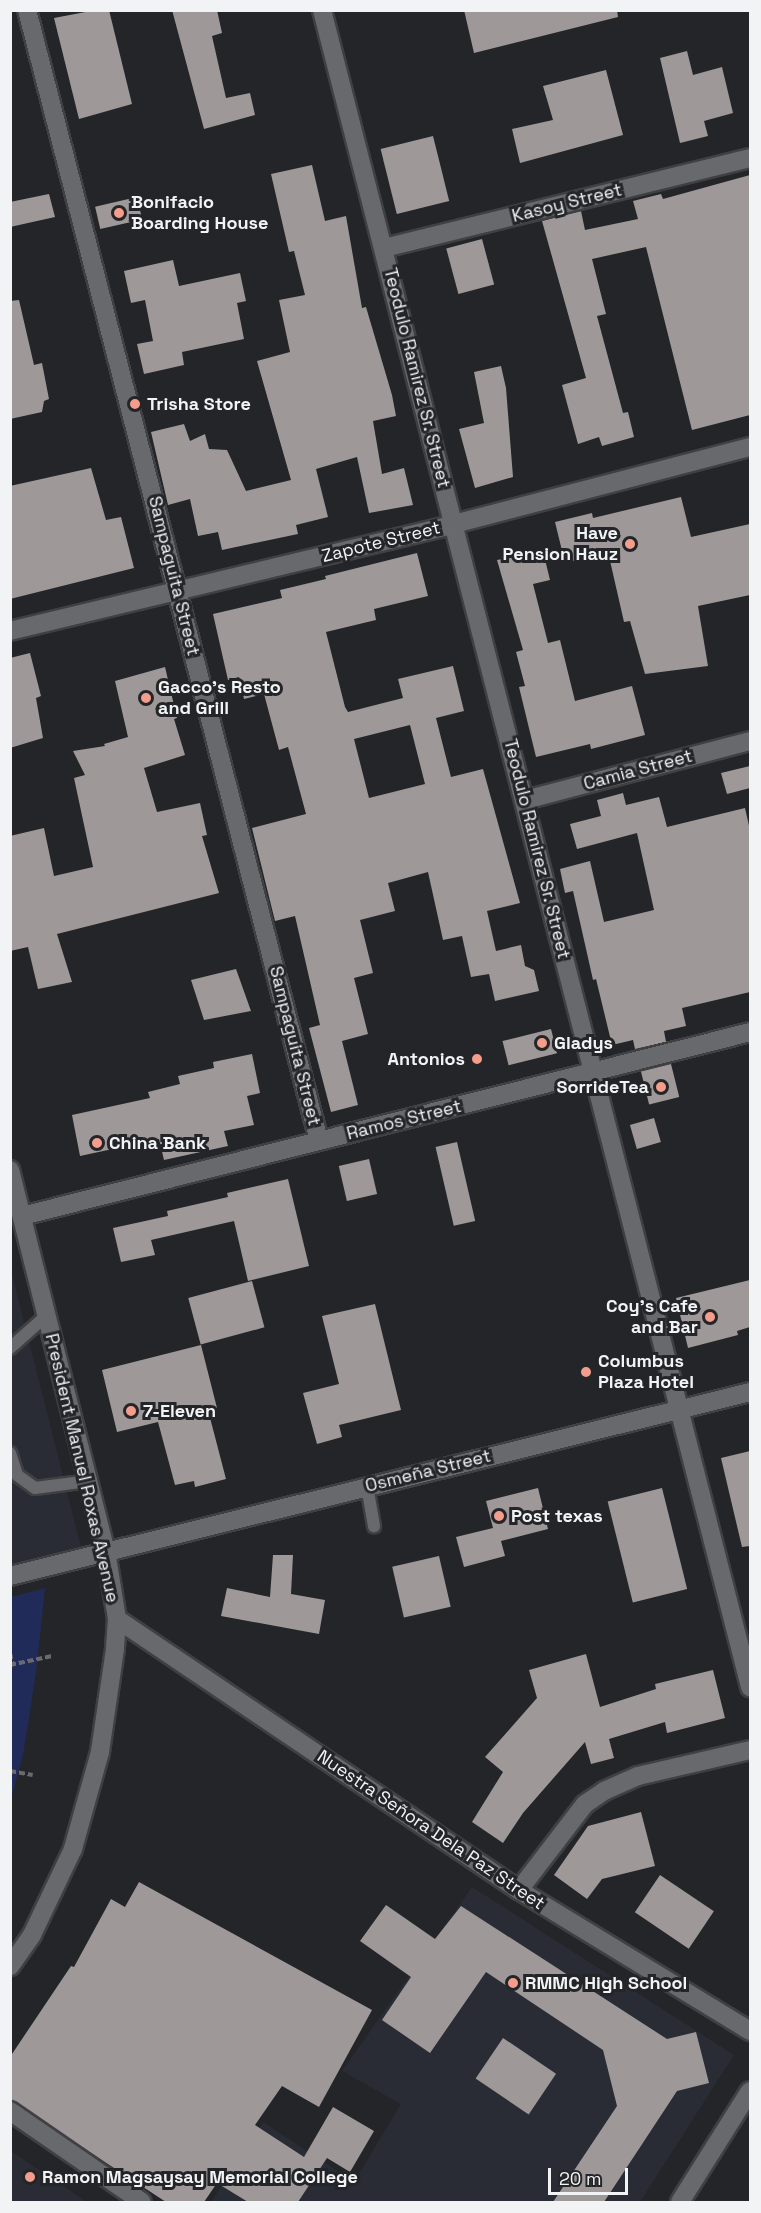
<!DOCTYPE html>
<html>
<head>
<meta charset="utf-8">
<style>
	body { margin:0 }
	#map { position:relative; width:761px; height:2213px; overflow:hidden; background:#242528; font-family:"Space Grotesk",sans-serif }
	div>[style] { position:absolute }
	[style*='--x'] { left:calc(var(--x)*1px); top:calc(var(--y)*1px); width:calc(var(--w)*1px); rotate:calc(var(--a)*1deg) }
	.built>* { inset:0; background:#2a2c35 }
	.green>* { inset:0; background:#212b5a }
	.building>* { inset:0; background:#9e9998; transform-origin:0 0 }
	.path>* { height:4px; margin-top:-2px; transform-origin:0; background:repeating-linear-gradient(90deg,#696a6d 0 6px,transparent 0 9px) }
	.roads { filter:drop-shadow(2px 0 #3f4043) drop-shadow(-2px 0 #3f4043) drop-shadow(0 2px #3f4043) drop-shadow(0 -2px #3f4043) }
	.lane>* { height:12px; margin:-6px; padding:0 6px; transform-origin:6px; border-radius:6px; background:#68696c }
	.street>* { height:18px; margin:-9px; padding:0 9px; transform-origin:9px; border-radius:9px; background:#68696c }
	.secondary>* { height:18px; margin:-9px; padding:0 9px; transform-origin:9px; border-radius:9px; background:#68696c }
	.dots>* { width:16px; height:16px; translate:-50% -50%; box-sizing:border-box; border:3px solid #242528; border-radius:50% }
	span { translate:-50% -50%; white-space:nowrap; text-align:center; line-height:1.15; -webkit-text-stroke:6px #242528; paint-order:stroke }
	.poi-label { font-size:18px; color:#f2f3f5; font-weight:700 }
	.left { translate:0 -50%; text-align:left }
	.right { translate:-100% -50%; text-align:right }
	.street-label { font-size:18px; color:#f2f3f5 }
	.frame { position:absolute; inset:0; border:12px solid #f2f3f5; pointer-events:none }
	.scale { position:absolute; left:548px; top:2168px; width:80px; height:27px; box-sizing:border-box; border:3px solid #f2f3f5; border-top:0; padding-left:8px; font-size:18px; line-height:21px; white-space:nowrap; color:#f2f3f5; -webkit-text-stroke:4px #242528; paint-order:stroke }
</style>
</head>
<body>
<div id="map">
	<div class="built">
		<div style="clip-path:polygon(10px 1266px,81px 1547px,11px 1565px,10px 1565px)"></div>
		<div style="clip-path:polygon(472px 1887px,734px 2055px,640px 2202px,211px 2202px,263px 2122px,354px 2182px,401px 2104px,342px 2071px)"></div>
		<div style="clip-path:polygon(11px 2151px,87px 2202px,11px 2202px)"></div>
	</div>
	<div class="green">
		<div style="clip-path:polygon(45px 1588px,36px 1673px,23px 1755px,11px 1799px,11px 1597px)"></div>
	</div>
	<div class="building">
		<div style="clip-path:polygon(96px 10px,109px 10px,132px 104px,79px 119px,54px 18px)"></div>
		<div style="clip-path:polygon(172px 10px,217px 10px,222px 33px,212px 36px,226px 98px,250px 93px,255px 115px,204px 129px)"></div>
		<div style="clip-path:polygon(464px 10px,617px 10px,618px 17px,474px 53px)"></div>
		<div style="clip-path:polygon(687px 51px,693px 75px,722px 67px,733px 113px,704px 121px,708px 136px,680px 143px,660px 58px)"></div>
		<div style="clip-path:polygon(606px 70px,623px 135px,520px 163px,512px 129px,553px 120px,543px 86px)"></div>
		<div style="left:433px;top:136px;width:67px;height:54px;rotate:76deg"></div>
		<div style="clip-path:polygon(312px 165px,325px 221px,346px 216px,362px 308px,366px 307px,392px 395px,396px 416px,373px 421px,382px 474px,404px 468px,413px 505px,369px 513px,357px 457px,316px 469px,328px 517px,296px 525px,298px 534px,222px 550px,218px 532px,198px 536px,190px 499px,168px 505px,151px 432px,184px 424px,190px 441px,205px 434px,209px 449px,227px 450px,246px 491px,291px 480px,257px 361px,290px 352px,279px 300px,305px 295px,294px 251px,289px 252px,271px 174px)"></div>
		<div style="clip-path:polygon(750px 175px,750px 415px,692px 430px,646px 247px,592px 259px,606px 314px,597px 316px,623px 413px,628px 412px,634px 437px,602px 446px,599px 437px,578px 444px,562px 385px,586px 378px,542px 221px,581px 211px,585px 230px,638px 219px,633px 201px,661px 194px,663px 199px)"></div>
		<div style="clip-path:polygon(49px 194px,55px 217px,10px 227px,10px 202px)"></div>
		<div style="left:137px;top:197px;width:23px;height:43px;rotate:77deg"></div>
		<div style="left:482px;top:239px;width:47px;height:37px;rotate:75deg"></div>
		<div style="clip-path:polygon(173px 260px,179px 286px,240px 273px,246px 301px,237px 303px,244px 339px,182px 352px,184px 365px,144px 374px,137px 344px,153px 341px,145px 300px,131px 303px,124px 271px)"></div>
		<div style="clip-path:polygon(19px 300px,34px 365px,42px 363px,49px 399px,44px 401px,42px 412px,10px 419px,10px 301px)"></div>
		<div style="clip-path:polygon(501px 366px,506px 388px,513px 477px,475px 488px,459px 429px,484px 423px,474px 372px)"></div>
		<div style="clip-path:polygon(91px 468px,106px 520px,121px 517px,134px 568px,10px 599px,10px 486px)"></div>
		<div style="clip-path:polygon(681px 497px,691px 537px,750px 524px,750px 595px,698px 606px,708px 666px,645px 674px,630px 621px,624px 622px,608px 552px,565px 563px,555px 522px,592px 513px,593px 518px)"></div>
		<div style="clip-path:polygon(543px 551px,550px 580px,533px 584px,548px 643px,560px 640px,575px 701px,632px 686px,645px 735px,591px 749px,590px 744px,536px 757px,519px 687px,525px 686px,516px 652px,523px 650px,497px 560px)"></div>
		<div style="clip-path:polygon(evenodd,417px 553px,428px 596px,374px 609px,376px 620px,326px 632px,345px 707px,348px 712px,403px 698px,398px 679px,453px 666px,464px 711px,436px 718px,451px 777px,483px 769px,520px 903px,487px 911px,496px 951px,521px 945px,525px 966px,534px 970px,539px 991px,495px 1001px,489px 974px,471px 977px,462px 936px,443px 940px,428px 872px,388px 883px,395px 911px,360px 920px,373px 973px,354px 978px,368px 1034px,342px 1041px,358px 1105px,331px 1112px,309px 1028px,320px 1025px,295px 916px,275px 921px,252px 828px,306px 814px,288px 747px,279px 750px,264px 694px,244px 699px,239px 677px,228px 680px,213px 614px,282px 598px,280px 590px,326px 579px,325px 576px,417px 553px,410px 725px,425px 784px,369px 798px,354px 739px,410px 725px)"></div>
		<div style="clip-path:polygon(30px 653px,41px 696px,36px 698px,43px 738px,10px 748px,10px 658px)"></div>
		<div style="clip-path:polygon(165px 667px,177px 718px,174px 719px,185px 755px,144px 768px,157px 812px,200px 803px,207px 835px,202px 836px,219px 893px,57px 934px,72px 982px,38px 989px,28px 947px,10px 951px,10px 836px,44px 828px,54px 876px,93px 867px,74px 778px,85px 775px,73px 751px,105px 746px,104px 744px,128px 737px,115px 681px)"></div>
		<div style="clip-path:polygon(750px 766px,750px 788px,727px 794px,721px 773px)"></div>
		<div style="clip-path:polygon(623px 793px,626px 805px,659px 797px,667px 827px,745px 808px,750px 830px,750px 992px,682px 1008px,686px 1026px,664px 1031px,666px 1042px,635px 1049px,633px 1040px,612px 1045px,596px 979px,593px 980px,573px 891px,565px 893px,560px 869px,590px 861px,604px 922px,654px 910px,637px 833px,577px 849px,570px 824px,601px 816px,597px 800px)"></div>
		<div style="clip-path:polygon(236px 969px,251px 1011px,204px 1020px,191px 980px)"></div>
		<div style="left:551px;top:1029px;width:25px;height:50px;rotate:76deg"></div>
		<div style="clip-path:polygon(252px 1054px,260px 1093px,247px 1096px,254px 1125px,224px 1131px,228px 1146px,164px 1160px,159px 1139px,80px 1156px,72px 1115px,150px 1098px,148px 1092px,180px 1084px,178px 1076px,214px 1068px,213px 1062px)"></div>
		<div style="left:671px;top:1064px;width:34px;height:31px;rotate:76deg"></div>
		<div style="left:654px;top:1118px;width:25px;height:25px;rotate:74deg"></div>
		<div style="left:457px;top:1142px;width:81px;height:22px;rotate:77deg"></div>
		<div style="left:369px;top:1159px;width:36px;height:31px;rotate:77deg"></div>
		<div style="clip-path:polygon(288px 1179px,309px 1266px,248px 1281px,234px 1221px,151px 1240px,155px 1255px,121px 1262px,113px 1228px,168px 1216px,167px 1211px,228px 1197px,227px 1193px)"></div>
		<div style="clip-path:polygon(750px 1280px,750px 1327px,737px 1331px,738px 1335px,688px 1348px,676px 1298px)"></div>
		<div style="left:252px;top:1281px;width:48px;height:66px;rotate:75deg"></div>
		<div style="clip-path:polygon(375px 1304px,401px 1410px,339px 1425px,342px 1437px,317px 1444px,303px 1393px,339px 1384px,322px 1316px)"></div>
		<div style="clip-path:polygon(201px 1345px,217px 1408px,208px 1410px,226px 1479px,195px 1487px,194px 1481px,175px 1485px,158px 1422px,117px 1432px,102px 1370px)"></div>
		<div style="clip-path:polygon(750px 1451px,750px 1546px,742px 1547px,721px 1458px)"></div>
		<div style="clip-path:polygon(538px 1488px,548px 1529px,501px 1541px,505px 1556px,464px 1567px,456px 1537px,493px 1528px,486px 1501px)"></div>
		<div style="left:662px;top:1488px;width:104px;height:56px;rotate:76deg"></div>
		<div style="clip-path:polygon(273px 1555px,293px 1555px,291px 1594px,325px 1600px,319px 1634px,221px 1616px,227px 1588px,270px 1597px)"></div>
		<div style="left:439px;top:1556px;width:52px;height:48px;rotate:77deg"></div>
		<div style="clip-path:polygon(586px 1654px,600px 1707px,656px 1689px,655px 1684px,713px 1670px,725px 1718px,667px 1733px,665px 1722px,609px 1739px,614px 1758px,591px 1764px,585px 1742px,523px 1813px,503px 1843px,472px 1822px,503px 1772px,485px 1757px,537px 1698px,529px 1670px)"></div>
		<div style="clip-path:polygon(641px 1812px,655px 1866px,602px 1879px,587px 1899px,554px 1875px,588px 1826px)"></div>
		<div style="left:660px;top:1875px;width:65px;height:45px;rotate:34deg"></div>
		<div style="clip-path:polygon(139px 1882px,372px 2010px,319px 2107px,282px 2086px,255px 2125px,304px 2157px,333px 2107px,374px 2131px,350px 2172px,327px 2158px,298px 2202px,248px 2202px,217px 2183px,204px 2202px,166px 2202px,10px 2100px,10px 2057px,71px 1966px,74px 1967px,111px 1899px,125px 1907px)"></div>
		<div style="clip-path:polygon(386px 1905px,435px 1939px,461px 1906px,667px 2039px,696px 2032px,709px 2083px,677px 2091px,604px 2202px,553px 2202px,617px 2106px,603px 2050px,486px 1972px,430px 2053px,382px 2020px,411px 1977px,360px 1941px)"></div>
		<div style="left:503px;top:2038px;width:64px;height:49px;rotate:34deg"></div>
	</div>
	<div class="path">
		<div style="--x:10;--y:1653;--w:12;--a:76"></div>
		<div style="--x:10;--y:1665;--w:43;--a:-12.1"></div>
		<div style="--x:10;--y:1771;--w:23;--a:10"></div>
	</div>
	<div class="roads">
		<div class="lane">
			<div style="--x:10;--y:1348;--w:48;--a:-41.6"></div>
			<div style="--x:10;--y:1453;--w:23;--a:72"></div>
			<div style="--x:17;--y:1475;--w:22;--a:36"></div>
			<div style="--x:35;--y:1488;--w:53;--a:-7.5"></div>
			<div style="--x:367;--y:1486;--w:41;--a:80.1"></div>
		</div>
		<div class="street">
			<div style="--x:27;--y:10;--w:1168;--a:75.52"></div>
			<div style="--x:322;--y:10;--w:1731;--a:75.68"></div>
			<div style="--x:384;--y:248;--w:377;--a:-13.8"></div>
			<div style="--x:10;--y:631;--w:457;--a:-13.5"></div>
			<div style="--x:454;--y:524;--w:306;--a:-14.6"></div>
			<div style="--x:525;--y:800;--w:233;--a:-14.7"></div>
			<div style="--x:22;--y:1216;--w:751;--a:-14.18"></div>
			<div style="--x:117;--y:1619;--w:485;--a:34"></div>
			<div style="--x:519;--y:1890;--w:271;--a:31.4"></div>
			<div style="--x:519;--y:1890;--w:108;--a:-52.5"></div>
			<div style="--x:585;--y:1804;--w:23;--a:-34"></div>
			<div style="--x:604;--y:1791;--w:37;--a:-24"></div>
			<div style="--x:638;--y:1776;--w:115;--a:-13.1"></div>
			<div style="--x:10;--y:2111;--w:160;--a:34.6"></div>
			<div style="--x:680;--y:2202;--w:131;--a:-57.8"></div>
		</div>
		<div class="secondary">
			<div style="--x:10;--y:1170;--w:393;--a:75.9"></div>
			<div style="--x:106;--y:1551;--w:69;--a:80.8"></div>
			<div style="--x:117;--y:1619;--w:30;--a:94"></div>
			<div style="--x:115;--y:1649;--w:104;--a:98.3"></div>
			<div style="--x:100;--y:1752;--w:101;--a:105.6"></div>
			<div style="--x:73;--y:1849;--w:95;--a:115.5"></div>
			<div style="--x:32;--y:1935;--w:38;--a:125"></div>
			<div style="--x:10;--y:1576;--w:763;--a:-13.96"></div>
		</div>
	</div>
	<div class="dots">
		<div style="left:119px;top:213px;background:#f49d8c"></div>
		<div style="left:135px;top:404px;background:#f49d8c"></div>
		<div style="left:630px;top:544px;background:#f49d8c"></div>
		<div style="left:146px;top:698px;background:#f49d8c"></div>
		<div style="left:542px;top:1043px;background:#f49d8c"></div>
		<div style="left:477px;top:1059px;background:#f49d8c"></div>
		<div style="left:661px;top:1087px;background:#f49d8c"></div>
		<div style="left:97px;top:1143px;background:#f49d8c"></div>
		<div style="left:710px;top:1317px;background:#f49d8c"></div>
		<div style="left:586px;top:1372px;background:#f49d8c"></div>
		<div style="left:131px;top:1411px;background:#f49d8c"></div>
		<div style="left:499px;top:1516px;background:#f49d8c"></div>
		<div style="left:513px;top:1983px;background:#f49d8c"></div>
		<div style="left:30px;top:2177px;background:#f49d8c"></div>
	</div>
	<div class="poi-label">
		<span class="left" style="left:131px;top:213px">Bonifacio<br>Boarding House</span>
		<span class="left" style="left:147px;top:404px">Trisha Store</span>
		<span class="right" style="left:618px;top:544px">Have<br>Pension Hauz</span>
		<span class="left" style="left:158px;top:698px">Gacco's Resto<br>and Grill</span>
		<span class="left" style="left:554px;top:1043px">Gladys</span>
		<span class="right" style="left:465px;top:1059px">Antonios</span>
		<span class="right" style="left:649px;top:1087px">SorrideTea</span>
		<span class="left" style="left:109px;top:1143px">China Bank</span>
		<span class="right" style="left:698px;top:1317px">Coy's Cafe<br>and Bar</span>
		<span class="left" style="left:598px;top:1372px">Columbus<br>Plaza Hotel</span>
		<span class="left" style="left:143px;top:1411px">7-Eleven</span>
		<span class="left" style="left:511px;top:1516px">Post texas</span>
		<span class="left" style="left:525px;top:1983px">RMMC High School</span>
		<span class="left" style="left:42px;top:2177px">Ramon Magsaysay Memorial College</span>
	</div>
	<div class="street-label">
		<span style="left:567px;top:203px;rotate:-14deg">Kasoy Street</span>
		<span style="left:417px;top:378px;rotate:76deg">Teodulo Ramirez Sr. Street</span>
		<span style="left:381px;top:542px;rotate:-14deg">Zapote Street</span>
		<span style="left:174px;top:576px;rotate:76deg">Sampaguita Street</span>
		<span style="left:638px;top:770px;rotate:-15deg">Camia Street</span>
		<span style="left:537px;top:849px;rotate:76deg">Teodulo Ramirez Sr. Street</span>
		<span style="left:295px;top:1046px;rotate:76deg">Sampaguita Street</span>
		<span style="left:404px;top:1120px;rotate:-14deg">Ramos Street</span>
		<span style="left:82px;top:1468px;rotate:77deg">President Manuel Roxas Avenue</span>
		<span style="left:428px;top:1471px;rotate:-14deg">Osmeña Street</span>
		<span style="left:431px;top:1830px;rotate:34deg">Nuestra Señora Dela Paz Street</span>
	</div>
	<div class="frame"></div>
	<div class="scale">20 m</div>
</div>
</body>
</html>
